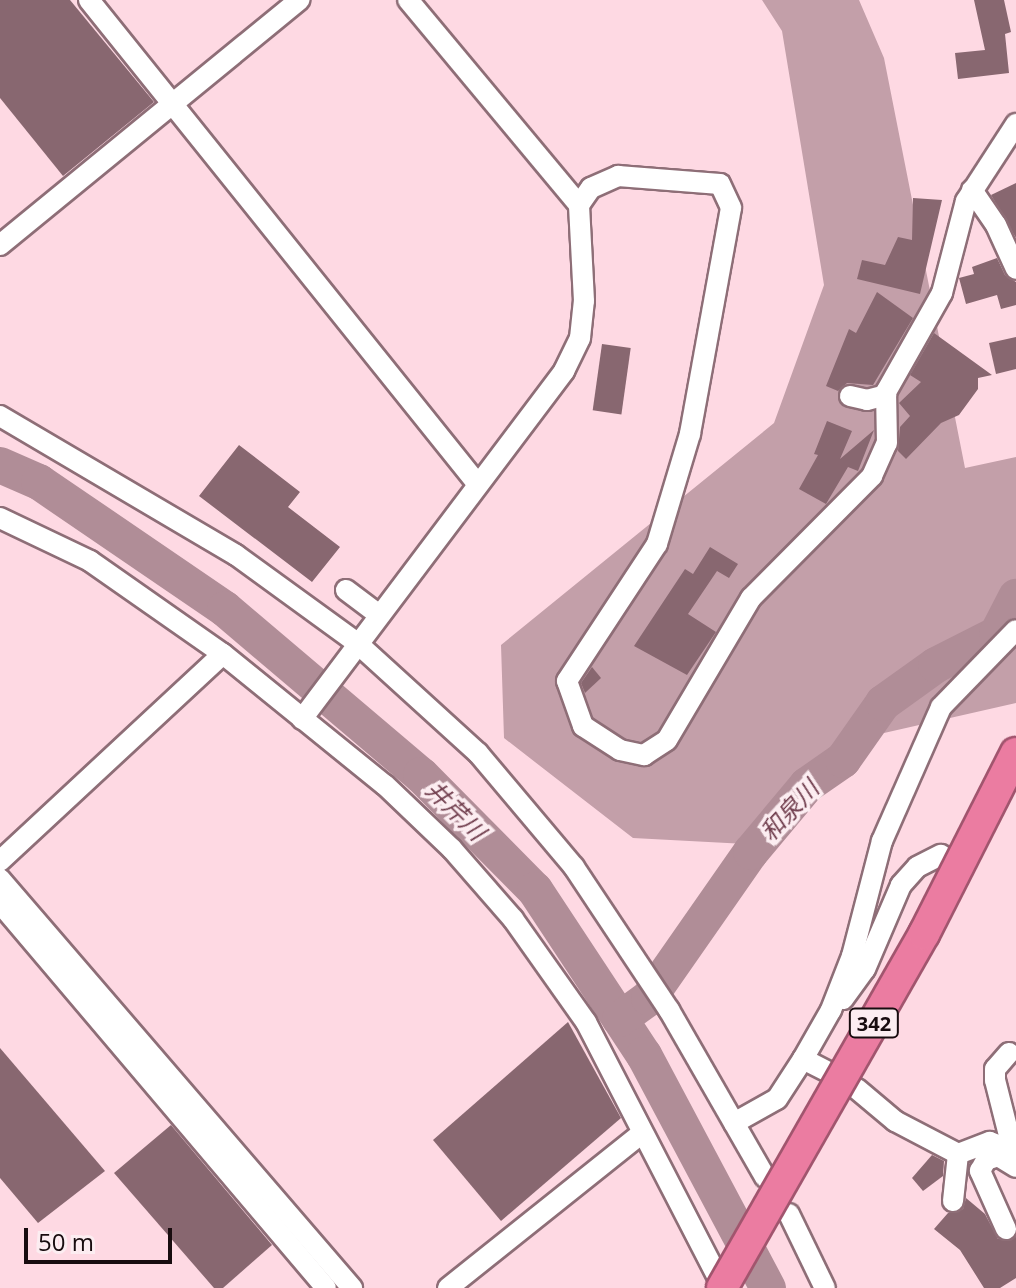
<!DOCTYPE html>
<html>
<head>
<meta charset="utf-8">
<style>
	body { margin:0 }
	#map { position:relative; width:1016px; height:1288px; overflow:hidden; background:#fed9e3; font-family:"Open Sans","Noto Sans JP",sans-serif }
	div>[style] { position:absolute }
	[style*='--x'] { left:calc(var(--x)*1px); top:calc(var(--y)*1px); width:calc(var(--w)*1px); rotate:calc(var(--a)*1deg) }
	.forest>* { inset:0; background:#c39fa9 }
	.river>* { height:36px; margin:-18px; padding:0 18px; transform-origin:18px; border-radius:18px; background:#b08d97 }
	.building>* { inset:0; background:#886770; transform-origin:0 0 }
	.roads { filter:drop-shadow(2px 0 #8e6e77) drop-shadow(-2px 0 #8e6e77) drop-shadow(0 2px #8e6e77) drop-shadow(0 -2px #8e6e77) }
	.minor>* { height:20px; margin:-10px; padding:0 10px; transform-origin:10px; border-radius:10px; background:#fff }
	.bridges { filter:drop-shadow(2px 0 #a1556e) drop-shadow(-2px 0 #a1556e) drop-shadow(0 2px #a1556e) drop-shadow(0 -2px #a1556e) }
	.highway-bridge>* { height:30px; margin:-15px; padding:0 15px; transform-origin:15px; border-radius:15px; background:#eb7ca1 }
	span { translate:-50% -50%; white-space:nowrap; text-align:center; line-height:1.15; -webkit-text-stroke:7px #fcedf1; paint-order:stroke }
	.shield-label span { padding:2px 6px; background:#fcedf1; border:2px solid; border-radius:6px; -webkit-text-stroke-width:0 }
	.shield-label { font-size:20px; color:#180c0f; font-weight:700 }
	.water-label { font-size:24px; color:#6f3c4c; font-style:italic }
	.scale { position:absolute; left:24px; top:1228px; width:148px; height:36px; box-sizing:border-box; border:4px solid #180c0f; border-top:0; padding-left:10px; font-size:24px; line-height:28px; white-space:nowrap; color:#180c0f; -webkit-text-stroke:6px #fcedf1; paint-order:stroke }
</style>
</head>
<body>
<div id="map">
	<div class="forest">
		<div style="clip-path:polygon(762px 0,859px 0,884px 58px,965px 468px,1016px 457px,1016px 703px,840px 743px,746px 844px,633px 838px,504px 738px,501px 645px,774px 423px,824px 285px,782px 31px)"></div>
	</div>
	<div class="river">
		<div style="--x:0;--y:465;--w:43;--a:23.6"></div>
		<div style="--x:39;--y:482;--w:225;--a:34.3"></div>
		<div style="--x:225;--y:609;--w:257;--a:40.3"></div>
		<div style="--x:421;--y:775;--w:162;--a:45.3"></div>
		<div style="--x:535;--y:890;--w:198;--a:56.6"></div>
		<div style="--x:644;--y:1055;--w:264;--a:62"></div>
		<div style="--x:620;--y:1019;--w:36;--a:-36"></div>
		<div style="--x:649;--y:998;--w:178;--a:-55.1"></div>
		<div style="--x:751;--y:852;--w:87;--a:-50.1"></div>
		<div style="--x:807;--y:785;--w:44;--a:-34.8"></div>
		<div style="--x:843;--y:760;--w:70;--a:-54.9"></div>
		<div style="--x:883;--y:703;--w:65;--a:-35.6"></div>
		<div style="--x:936;--y:665;--w:68;--a:-26.9"></div>
		<div style="--x:997;--y:634;--w:42;--a:-62.8"></div>
	</div>
	<div class="building">
		<div style="clip-path:polygon(0 0,70px 0,154px 102px,63px 176px,0 98px)"></div>
		<div style="clip-path:polygon(974px 0,1004px 0,1011px 32px,1005px 34px,1009px 73px,958px 79px,955px 53px,985px 50px)"></div>
		<div style="clip-path:polygon(1016px 183px,1016px 238px,991px 195px)"></div>
		<div style="clip-path:polygon(913px 198px,942px 200px,920px 294px,857px 279px,862px 260px,885px 265px,898px 237px,912px 240px)"></div>
		<div style="clip-path:polygon(997px 258px,1005px 275px,1016px 282px,1016px 305px,1001px 309px,997px 295px,966px 304px,959px 278px,974px 274px,972px 267px)"></div>
		<div style="clip-path:polygon(877px 292px,913px 318px,873px 385px,847px 383px,838px 391px,826px 386px,849px 329px,856px 333px)"></div>
		<div style="clip-path:polygon(934px 333px,992px 375px,978px 378px,978px 389px,959px 415px,941px 423px,906px 459px,898px 451px,900px 427px,910px 416px,899px 403px,921px 382px,910px 375px)"></div>
		<div style="clip-path:polygon(1016px 337px,1016px 369px,996px 374px,989px 343px)"></div>
		<div style="left:602px;top:344px;width:29px;height:67px;rotate:8deg"></div>
		<div style="clip-path:polygon(827px 421px,852px 431px,840px 459px,874px 430px,858px 471px,848px 467px,826px 504px,799px 489px,818px 455px,814px 454px)"></div>
		<div style="clip-path:polygon(239px 445px,300px 492px,288px 507px,340px 547px,312px 582px,199px 496px)"></div>
		<div style="clip-path:polygon(710px 547px,738px 564px,729px 578px,717px 571px,688px 614px,716px 632px,687px 675px,634px 646px,685px 569px,693px 574px)"></div>
		<div style="clip-path:polygon(592px 667px,601px 678px,585px 693px,581px 683px)"></div>
		<div style="clip-path:polygon(568px 1022px,621px 1118px,501px 1221px,433px 1140px)"></div>
		<div style="clip-path:polygon(0 1048px,105px 1171px,38px 1223px,0 1178px)"></div>
		<div style="clip-path:polygon(171px 1125px,272px 1245px,223px 1288px,214px 1288px,114px 1173px)"></div>
		<div style="clip-path:polygon(932px 1155px,944px 1161px,943px 1176px,923px 1191px,912px 1178px)"></div>
		<div style="clip-path:polygon(966px 1198px,985px 1214px,998px 1239px,1016px 1237px,1016px 1278px,1000px 1288px,984px 1288px,960px 1250px,934px 1229px,948px 1213px,963px 1209px)"></div>
	</div>
	<div class="roads">
		<div class="minor">
			<div style="--x:89;--y:0;--w:618;--a:51.24"></div>
			<div style="--x:972;--y:190;--w:42;--a:55.6"></div>
			<div style="--x:996;--y:225;--w:48;--a:65.6"></div>
			<div style="--x:579;--y:205;--w:21;--a:-55"></div>
			<div style="--x:591;--y:188;--w:30;--a:-24"></div>
			<div style="--x:618;--y:176;--w:102;--a:4.5"></div>
			<div style="--x:720;--y:184;--w:26;--a:65"></div>
			<div style="--x:731;--y:208;--w:230;--a:100.3"></div>
			<div style="--x:690;--y:434;--w:115;--a:106.7"></div>
			<div style="--x:657;--y:544;--w:164;--a:123.3"></div>
			<div style="--x:567;--y:681;--w:48;--a:70.4"></div>
			<div style="--x:583;--y:726;--w:44;--a:33"></div>
			<div style="--x:620;--y:750;--w:25;--a:12"></div>
			<div style="--x:644;--y:755;--w:27;--a:-33"></div>
			<div style="--x:667;--y:740;--w:165;--a:-59.4"></div>
			<div style="--x:751;--y:598;--w:172;--a:-45.2"></div>
			<div style="--x:872;--y:476;--w:36;--a:-66"></div>
			<div style="--x:887;--y:443;--w:51;--a:-91.1"></div>
			<div style="--x:886;--y:392;--w:114;--a:-60.5"></div>
			<div style="--x:942;--y:293;--w:95;--a:-75.4"></div>
			<div style="--x:966;--y:201;--w:92;--a:-57"></div>
			<div style="--x:0;--y:245;--w:387;--a:-39.3"></div>
			<div style="--x:850;--y:396;--w:17;--a:13"></div>
			<div style="--x:867;--y:400;--w:20;--a:-15"></div>
			<div style="--x:0;--y:416;--w:274;--a:30.5"></div>
			<div style="--x:236;--y:555;--w:150;--a:36"></div>
			<div style="--x:357;--y:643;--w:164;--a:42.3"></div>
			<div style="--x:478;--y:753;--w:149;--a:49.9"></div>
			<div style="--x:574;--y:867;--w:172;--a:56.4"></div>
			<div style="--x:669;--y:1010;--w:193;--a:60.1"></div>
			<div style="--x:0;--y:518;--w:100;--a:25.5"></div>
			<div style="--x:90;--y:561;--w:162;--a:35"></div>
			<div style="--x:346;--y:590;--w:40;--a:37"></div>
			<div style="--x:302;--y:719;--w:436;--a:-53"></div>
			<div style="--x:564;--y:371;--w:37;--a:-64"></div>
			<div style="--x:580;--y:338;--w:37;--a:-84"></div>
			<div style="--x:584;--y:301;--w:96;--a:-93"></div>
			<div style="--x:579;--y:205;--w:267;--a:-129.8"></div>
			<div style="--x:0;--y:861;--w:304;--a:-42.9"></div>
			<div style="--x:223;--y:654;--w:208;--a:39"></div>
			<div style="--x:385;--y:785;--w:93;--a:43.7"></div>
			<div style="--x:452;--y:849;--w:93;--a:48.9"></div>
			<div style="--x:513;--y:919;--w:126;--a:54.7"></div>
			<div style="--x:586;--y:1022;--w:299;--a:62.7"></div>
			<div style="--x:0;--y:879;--w:540;--a:49.28"></div>
			<div style="--x:0;--y:903;--w:504;--a:49.74"></div>
			<div style="--x:843;--y:999;--w:37;--a:-54"></div>
			<div style="--x:865;--y:969;--w:91;--a:-66.8"></div>
			<div style="--x:901;--y:885;--w:24;--a:-48"></div>
			<div style="--x:917;--y:867;--w:27;--a:-27"></div>
			<div style="--x:1009;--y:1053;--w:21;--a:131"></div>
			<div style="--x:995;--y:1069;--w:11;--a:90"></div>
			<div style="--x:995;--y:1080;--w:73;--a:75.8"></div>
			<div style="--x:803;--y:1059;--w:30;--a:27"></div>
			<div style="--x:857;--y:1089;--w:50;--a:40.1"></div>
			<div style="--x:895;--y:1121;--w:71;--a:27.6"></div>
			<div style="--x:958;--y:1154;--w:34;--a:-21"></div>
			<div style="--x:990;--y:1142;--w:25;--a:21"></div>
			<div style="--x:1013;--y:1151;--w:12;--a:90"></div>
			<div style="--x:734;--y:1123;--w:49;--a:-29.2"></div>
			<div style="--x:777;--y:1099;--w:48;--a:-57"></div>
			<div style="--x:803;--y:1059;--w:56;--a:-60.3"></div>
			<div style="--x:831;--y:1010;--w:58;--a:-68.7"></div>
			<div style="--x:852;--y:956;--w:119;--a:-75.4"></div>
			<div style="--x:882;--y:841;--w:146;--a:-66.2"></div>
			<div style="--x:941;--y:707;--w:107;--a:-45.8"></div>
			<div style="--x:953;--y:1201;--w:47;--a:-83.9"></div>
			<div style="--x:789;--y:1214;--w:82;--a:64.1"></div>
			<div style="--x:1006;--y:1229;--w:64;--a:-114.1"></div>
			<div style="--x:980;--y:1171;--w:13;--a:-61"></div>
			<div style="--x:986;--y:1160;--w:13;--a:-18"></div>
			<div style="--x:998;--y:1156;--w:21;--a:31"></div>
			<div style="--x:448;--y:1288;--w:248;--a:-38.6"></div>
		</div>
	</div>
	<div class="bridges">
		<div class="highway-bridge">
			<div style="--x:722;--y:1288;--w:408;--a:-60.3"></div>
			<div style="--x:924;--y:934;--w:203;--a:-63.1"></div>
		</div>
	</div>
	<div class="shield-label">
		<span style="left:874px;top:1023px">342</span>
	</div>
	<div class="water-label">
		<span style="left:456px;top:810px;rotate:45deg">井芹川</span>
		<span style="left:789px;top:810px;rotate:-47deg">和泉川</span>
	</div>
	<div class="scale">50 m</div>
</div>
</body>
</html>
